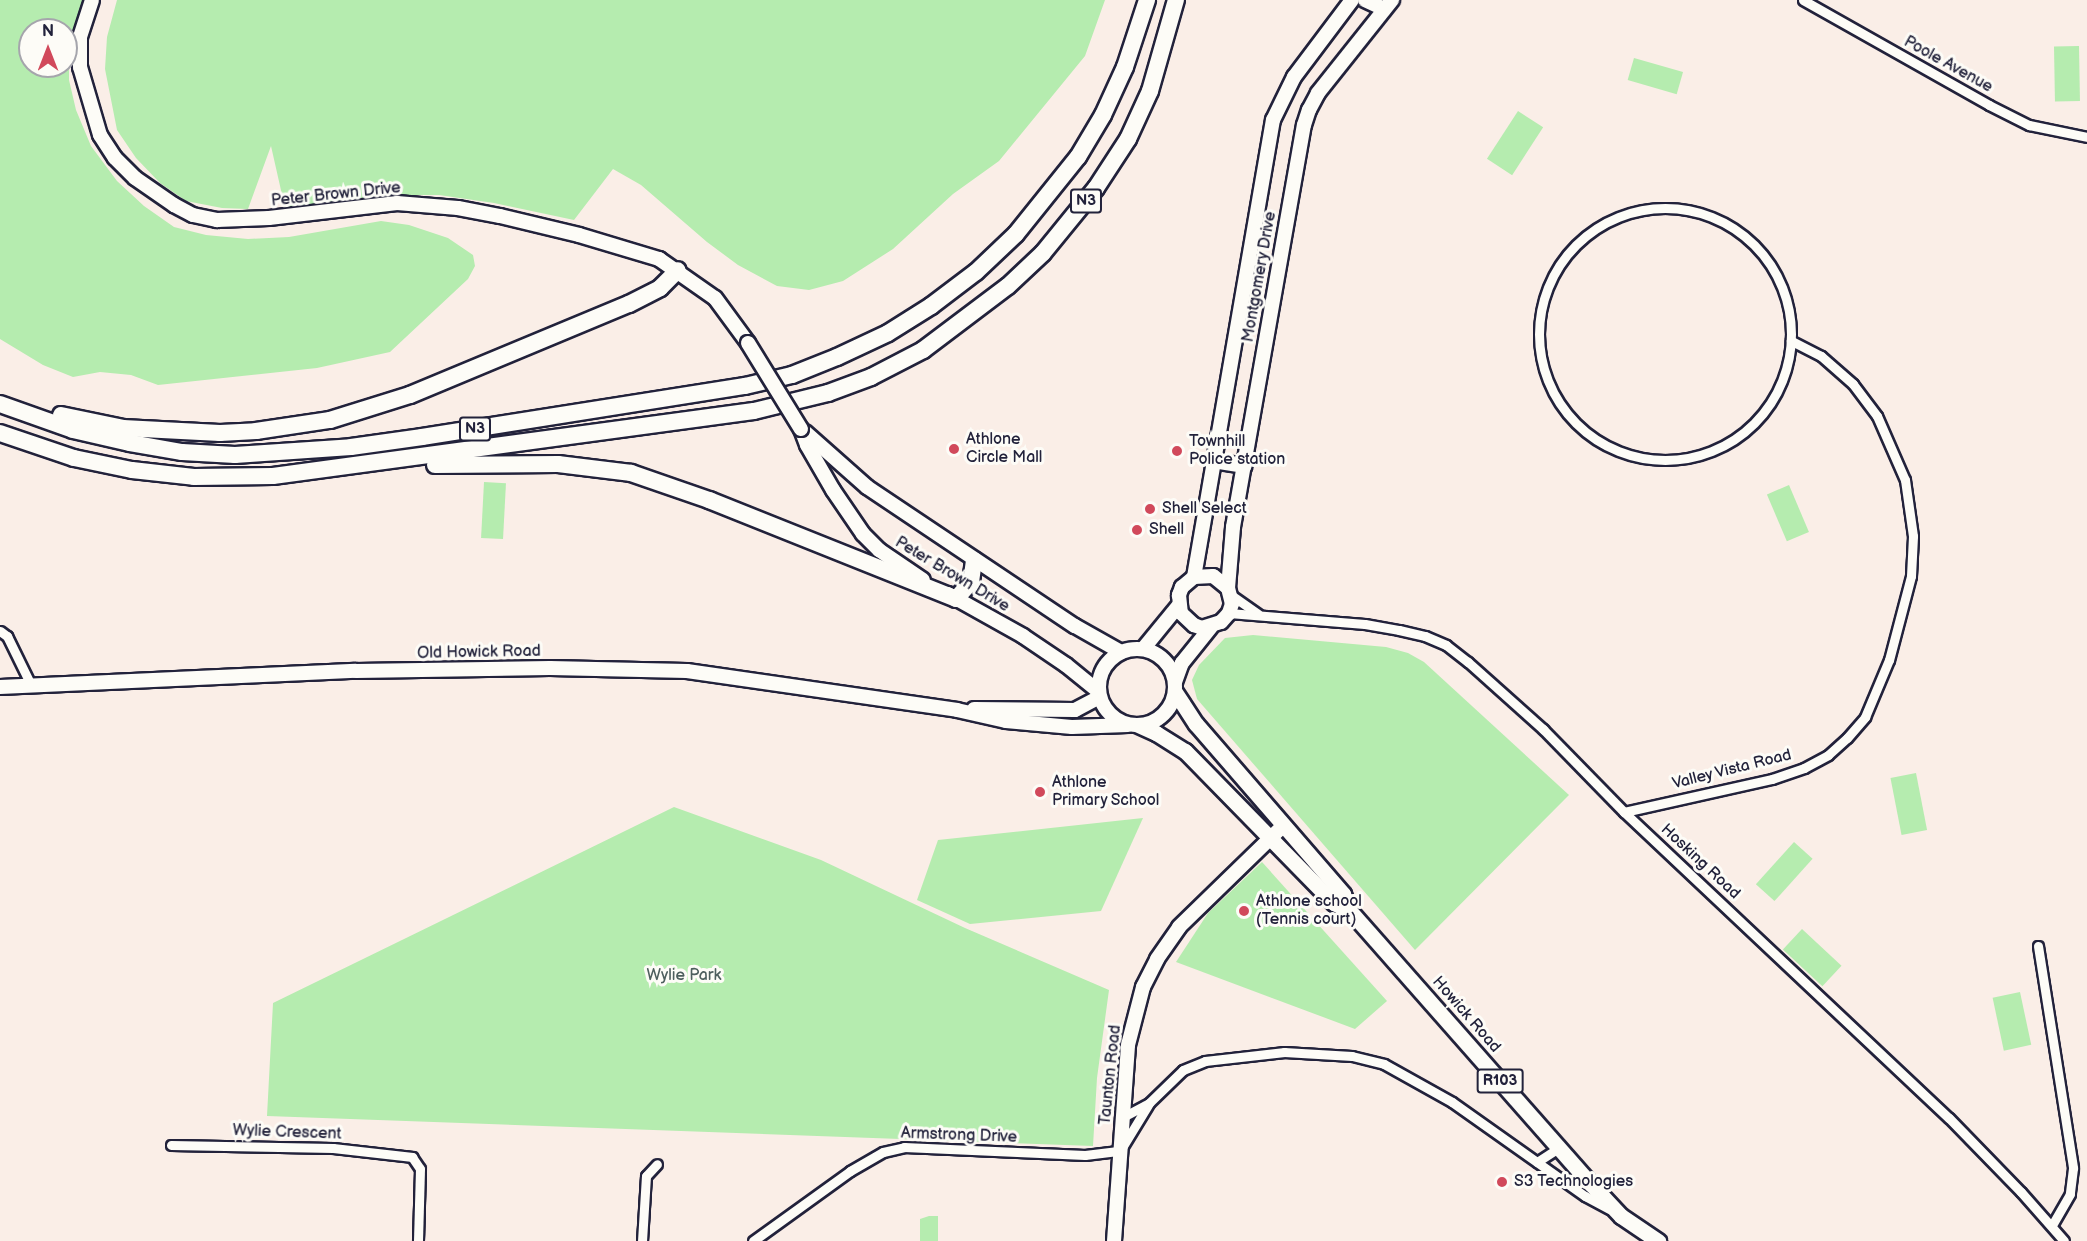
<!DOCTYPE html>
<html>
<head>
<meta charset="utf-8">
<style>
	body { margin:0 }
	#map { position:relative; width:2087px; height:1241px; overflow:hidden; background:#faeee7; font-family:"Balsamiq Sans",sans-serif }
	div>[style] { position:absolute }
	[style*='--x'] { left:calc(var(--x)*1px); top:calc(var(--y)*1px); width:calc(var(--w)*1px); rotate:calc(var(--a)*1deg) }
	.green>* { inset:0; background:#b5ecaf; transform-origin:0 0 }
	.roads { filter:drop-shadow(2px 0 #22223b) drop-shadow(-2px 0 #22223b) drop-shadow(0 2px #22223b) drop-shadow(0 -2px #22223b) }
	.street>* { height:9px; margin:-4.5px; padding:0 4.5px; transform-origin:4.5px; border-radius:4.5px; background:#fdfcf7 }
	.street>.ring { margin:-4.5px; padding:0; box-sizing:content-box; background:none; border:9px solid #fdfcf7; border-radius:50% }
	.secondary>* { height:14px; margin:-7px; padding:0 7px; transform-origin:7px; border-radius:7px; background:#fdfcf7 }
	.secondary>.ring { margin:-7px; padding:0; box-sizing:content-box; background:none; border:14px solid #fdfcf7; border-radius:50% }
	.primary>* { height:15px; margin:-7.5px; padding:0 7.5px; transform-origin:7.5px; border-radius:7.5px; background:#fdfcf7 }
	.highway>* { height:16px; margin:-8px; padding:0 8px; transform-origin:8px; border-radius:8px; background:#fdfcf7 }
	.bridges { filter:drop-shadow(2px 0 #22223b) drop-shadow(-2px 0 #22223b) drop-shadow(0 2px #22223b) drop-shadow(0 -2px #22223b) }
	.secondary-bridge>* { height:14px; margin:-7px; padding:0 7px; transform-origin:7px; border-radius:7px; background:#fdfcf7 }
	.dots>* { width:16px; height:16px; translate:-50% -50%; box-sizing:border-box; border:3px solid #fdfcf7; border-radius:50% }
	span { translate:-50% -50%; white-space:nowrap; text-align:center; line-height:1.15; -webkit-text-stroke:6px #fdfcf7; paint-order:stroke }
	.shield-label span { padding:2px 4px; background:#fdfcf7; border:2px solid; border-radius:4px; -webkit-text-stroke-width:0 }
	.shield-label { font-size:15px; color:#22223b; font-weight:700 }
	.street-label { font-size:16px; color:#22223b }
	.poi-label { font-size:16px; color:#22223b }
	.left { translate:0 -50%; text-align:left }
	.park-label { font-size:16px; color:#4e5f5e }
	.north { position:absolute; left:18px; top:18px; width:60px; height:60px; box-sizing:border-box; background:#fdfcf7; border:2px solid #a5a5ac; border-radius:50%; rotate:0deg; font-size:16px; font-weight:700; line-height:24px; text-align:center; color:#22223b }
	.north::after { content:''; display:block; margin:auto; width:21px; height:27px; background:#d1495b; clip-path:polygon(50% 0,100% 100%,50% 72%,0 100%) }
</style>
</head>
<body>
<div id="map">
	<div class="green">
		<div style="clip-path:polygon(evenodd,0 0,86px 0,73px 32px,69px 55px,69px 80px,76px 110px,91px 146px,117px 181px,144px 206px,174px 227px,206px 235px,248px 239px,289px 237px,381px 221px,409px 225px,448px 238px,473px 255px,475px 266px,468px 279px,390px 352px,317px 368px,158px 385px,131px 375px,100px 372px,73px 377px,43px 365px,0 339px,0 0,30px 30px,66px 30px,66px 66px,30px 66px,30px 30px)"></div>
		<div style="clip-path:polygon(117px 0,1105px 0,1085px 56px,999px 161px,953px 194px,893px 249px,843px 281px,809px 290px,777px 286px,738px 265px,707px 242px,641px 185px,613px 169px,574px 220px,494px 203px,439px 195px,399px 195px,285px 208px,271px 146px,248px 209px,222px 208px,186px 201px,160px 183px,136px 158px,117px 130px,105px 69px,107px 37px)"></div>
		<div style="left:2079px;top:46px;width:55px;height:25px;rotate:89deg"></div>
		<div style="left:1634px;top:58px;width:51px;height:23px;rotate:16deg"></div>
		<div style="left:1518px;top:111px;width:30px;height:57px;rotate:33deg"></div>
		<div style="left:484px;top:482px;width:22px;height:56px;rotate:3deg"></div>
		<div style="left:1789px;top:485px;width:51px;height:24px;rotate:67deg"></div>
		<div style="clip-path:polygon(1253px 635px,1386px 647px,1408px 653px,1424px 662px,1569px 795px,1415px 950px,1197px 699px,1192px 680px,1199px 665px,1225px 638px)"></div>
		<div style="left:1916px;top:773px;width:58px;height:26px;rotate:79deg"></div>
		<div style="clip-path:polygon(674px 807px,821px 860px,965px 928px,1109px 990px,1097px 1078px,1093px 1146px,267px 1116px,273px 1003px)"></div>
		<div style="clip-path:polygon(1143px 818px,1101px 911px,970px 924px,917px 900px,938px 840px)"></div>
		<div style="left:1794px;top:842px;width:25px;height:57px;rotate:42deg"></div>
		<div style="clip-path:polygon(1262px 862px,1387px 1001px,1355px 1029px,1176px 962px,1208px 913px)"></div>
		<div style="left:1802px;top:929px;width:54px;height:28px;rotate:43deg"></div>
		<div style="left:2020px;top:992px;width:54px;height:28px;rotate:78deg"></div>
		<div style="clip-path:polygon(929px 1216px,938px 1216px,938px 1241px,920px 1241px,920px 1219px)"></div>
	</div>
	<div class="roads">
		<div class="street">
			<div style="--x:1803;--y:0;--w:214;--a:29.4"></div>
			<div style="--x:1989;--y:105;--w:45;--a:26.6"></div>
			<div style="--x:2029;--y:125;--w:59;--a:11.7"></div>
			<div class="ring" style="left:1539px;top:208px;width:243px;height:243px"></div>
			<div style="--x:1231;--y:595;--w:33;--a:35"></div>
			<div style="--x:1229;--y:613;--w:136;--a:4.6"></div>
			<div style="--x:1365;--y:624;--w:35;--a:10"></div>
			<div style="--x:1399;--y:630;--w:27;--a:13"></div>
			<div style="--x:1425;--y:636;--w:23;--a:23"></div>
			<div style="--x:1446;--y:645;--w:28;--a:38"></div>
			<div style="--x:1468;--y:662;--w:101;--a:41.8"></div>
			<div style="--x:1543;--y:729;--w:116;--a:45.7"></div>
			<div style="--x:1624;--y:812;--w:446;--a:43.3"></div>
			<div style="--x:1949;--y:1118;--w:103;--a:45.8"></div>
			<div style="--x:2021;--y:1192;--w:65;--a:48.7"></div>
			<div style="--x:0;--y:631;--w:9;--a:36"></div>
			<div style="--x:7;--y:636;--w:55;--a:63.9"></div>
			<div style="--x:1624;--y:812;--w:152;--a:-12.6"></div>
			<div style="--x:1772;--y:779;--w:34;--a:-19"></div>
			<div style="--x:1804;--y:768;--w:27;--a:-28"></div>
			<div style="--x:1828;--y:755;--w:25;--a:-42"></div>
			<div style="--x:1847;--y:738;--w:28;--a:-49"></div>
			<div style="--x:1865;--y:717;--w:62;--a:-67.2"></div>
			<div style="--x:1889;--y:660;--w:87;--a:-75.3"></div>
			<div style="--x:1911;--y:576;--w:40;--a:-87.1"></div>
			<div style="--x:1913;--y:536;--w:57;--a:-98.1"></div>
			<div style="--x:1905;--y:480;--w:70;--a:-113.6"></div>
			<div style="--x:1877;--y:416;--w:40;--a:-127"></div>
			<div style="--x:1853;--y:384;--w:43;--a:-138.8"></div>
			<div style="--x:1821;--y:356;--w:34;--a:-153"></div>
			<div style="--x:2038;--y:946;--w:225;--a:81"></div>
			<div style="--x:2073;--y:1168;--w:26;--a:97"></div>
			<div style="--x:2070;--y:1194;--w:36;--a:120"></div>
			<div style="--x:1121;--y:1118;--w:32;--a:-28"></div>
			<div style="--x:1149;--y:1103;--w:47;--a:-44.1"></div>
			<div style="--x:1183;--y:1070;--w:24;--a:-22"></div>
			<div style="--x:1205;--y:1061;--w:80;--a:-6.5"></div>
			<div style="--x:1284;--y:1052;--w:68;--a:3.4"></div>
			<div style="--x:1352;--y:1056;--w:33;--a:14"></div>
			<div style="--x:1384;--y:1064;--w:78;--a:29.2"></div>
			<div style="--x:1452;--y:1102;--w:163;--a:35.3"></div>
			<div style="--x:1585;--y:1196;--w:27;--a:28"></div>
			<div style="--x:171;--y:1145;--w:162;--a:1.1"></div>
			<div style="--x:333;--y:1148;--w:80;--a:6.5"></div>
			<div style="--x:412;--y:1157;--w:14;--a:56"></div>
			<div style="--x:420;--y:1169;--w:72;--a:91.6"></div>
			<div style="--x:1537;--y:1162;--w:27;--a:-33"></div>
			<div style="--x:642;--y:1241;--w:65;--a:-86.5"></div>
			<div style="--x:646;--y:1176;--w:16;--a:-47"></div>
			<div style="--x:753;--y:1241;--w:120;--a:-35.8"></div>
			<div style="--x:850;--y:1171;--w:38;--a:-30"></div>
			<div style="--x:883;--y:1152;--w:22;--a:-13"></div>
			<div style="--x:904;--y:1147;--w:181;--a:2.5"></div>
			<div style="--x:1085;--y:1155;--w:35;--a:-7"></div>
			<div style="--x:1120;--y:1151;--w:54;--a:-58.7"></div>
		</div>
		<div class="secondary">
			<div style="--x:92;--y:0;--w:39;--a:108"></div>
			<div style="--x:80;--y:37;--w:30;--a:90"></div>
			<div style="--x:80;--y:67;--w:71;--a:73.6"></div>
			<div style="--x:100;--y:135;--w:27;--a:57"></div>
			<div style="--x:115;--y:158;--w:28;--a:45"></div>
			<div style="--x:135;--y:178;--w:47;--a:34.7"></div>
			<div style="--x:174;--y:205;--w:21;--a:28"></div>
			<div style="--x:193;--y:215;--w:25;--a:12"></div>
			<div style="--x:217;--y:220;--w:52;--a:-2.2"></div>
			<div style="--x:269;--y:218;--w:129;--a:-6.7"></div>
			<div style="--x:397;--y:203;--w:61;--a:4.7"></div>
			<div style="--x:458;--y:208;--w:43;--a:10.8"></div>
			<div style="--x:500;--y:216;--w:81;--a:13.5"></div>
			<div style="--x:579;--y:235;--w:84;--a:16.7"></div>
			<div style="--x:659;--y:259;--w:68;--a:34.9"></div>
			<div style="--x:715;--y:298;--w:56;--a:53.7"></div>
			<div style="--x:1365;--y:0;--w:21;--a:25"></div>
			<div style="--x:801;--y:429;--w:17;--a:69"></div>
			<div style="--x:807;--y:445;--w:52;--a:60"></div>
			<div style="--x:833;--y:490;--w:53;--a:55.7"></div>
			<div style="--x:863;--y:534;--w:23;--a:45"></div>
			<div style="--x:879;--y:550;--w:53;--a:34.3"></div>
			<div style="--x:805;--y:432;--w:83;--a:41.6"></div>
			<div style="--x:867;--y:487;--w:250;--a:33.8"></div>
			<div style="--x:1075;--y:626;--w:53;--a:29.5"></div>
			<div style="--x:1213;--y:461;--w:32;--a:9"></div>
			<div style="--x:1194;--y:577;--w:464;--a:-80.2"></div>
			<div style="--x:1273;--y:120;--w:48;--a:-64"></div>
			<div style="--x:1294;--y:77;--w:96;--a:-53"></div>
			<div style="--x:1228;--y:588;--w:19;--a:-141"></div>
			<div style="--x:1213;--y:576;--w:19;--a:177"></div>
			<div style="--x:1194;--y:577;--w:16;--a:140"></div>
			<div style="--x:1182;--y:587;--w:9;--a:111"></div>
			<div style="--x:1179;--y:595;--w:18;--a:84"></div>
			<div style="--x:1181;--y:613;--w:18;--a:43"></div>
			<div style="--x:1194;--y:625;--w:9;--a:21"></div>
			<div style="--x:1202;--y:628;--w:20;--a:-18"></div>
			<div style="--x:1221;--y:622;--w:12;--a:-48"></div>
			<div style="--x:1229;--y:613;--w:9;--a:-72"></div>
			<div style="--x:1232;--y:604;--w:16;--a:-104"></div>
			<div style="--x:1228;--y:588;--w:61;--a:-85.3"></div>
			<div style="--x:1233;--y:527;--w:408;--a:-80"></div>
			<div style="--x:1304;--y:125;--w:16;--a:-72"></div>
			<div style="--x:1309;--y:110;--w:19;--a:-62"></div>
			<div style="--x:1318;--y:93;--w:119;--a:-51.5"></div>
			<div style="--x:948;--y:594;--w:86;--a:29.2"></div>
			<div style="--x:1023;--y:636;--w:52;--a:34"></div>
			<div style="--x:1066;--y:665;--w:41;--a:39.1"></div>
			<div class="ring" style="left:1099px;top:649px;width:62px;height:62px"></div>
			<div style="--x:1143;--y:649;--w:57;--a:-50.7"></div>
			<div style="--x:1175;--y:682;--w:20;--a:-70"></div>
			<div style="--x:1182;--y:663;--w:46;--a:-51.1"></div>
			<div style="--x:0;--y:687;--w:356;--a:-2.6"></div>
			<div style="--x:356;--y:671;--w:194;--a:-0.9"></div>
			<div style="--x:550;--y:668;--w:137;--a:1.3"></div>
			<div style="--x:687;--y:671;--w:273;--a:8.2"></div>
			<div style="--x:957;--y:710;--w:50;--a:12.7"></div>
			<div style="--x:1006;--y:721;--w:66;--a:5.2"></div>
			<div style="--x:1072;--y:727;--w:56;--a:-2"></div>
			<div style="--x:974;--y:709;--w:101;--a:0.6"></div>
			<div style="--x:1075;--y:710;--w:27;--a:-28"></div>
			<div style="--x:1114;--y:1241;--w:196;--a:-85.9"></div>
			<div style="--x:1128;--y:1045;--w:60;--a:-75.5"></div>
			<div style="--x:1143;--y:987;--w:31;--a:-63"></div>
			<div style="--x:1157;--y:959;--w:39;--a:-55"></div>
			<div style="--x:1179;--y:927;--w:146;--a:-44.2"></div>
		</div>
		<div class="primary">
			<div style="--x:1175;--y:692;--w:38;--a:57"></div>
			<div style="--x:1196;--y:724;--w:225;--a:49.1"></div>
			<div style="--x:1343;--y:894;--w:18;--a:68"></div>
			<div style="--x:1350;--y:911;--w:363;--a:48.6"></div>
			<div style="--x:1590;--y:1183;--w:45;--a:46.8"></div>
			<div style="--x:1621;--y:1216;--w:45;--a:34"></div>
			<div style="--x:1138;--y:725;--w:20;--a:24"></div>
			<div style="--x:1156;--y:733;--w:34;--a:32"></div>
			<div style="--x:1185;--y:751;--w:213;--a:45.6"></div>
			<div style="--x:1334;--y:903;--w:18;--a:27"></div>
		</div>
		<div class="highway">
			<div style="--x:0;--y:404;--w:77;--a:19.6"></div>
			<div style="--x:73;--y:430;--w:58;--a:12.8"></div>
			<div style="--x:130;--y:443;--w:53;--a:9.8"></div>
			<div style="--x:182;--y:452;--w:53;--a:3.2"></div>
			<div style="--x:235;--y:455;--w:116;--a:-3.9"></div>
			<div style="--x:351;--y:447;--w:72;--a:-8"></div>
			<div style="--x:422;--y:437;--w:327;--a:-9"></div>
			<div style="--x:745;--y:386;--w:48;--a:-13.2"></div>
			<div style="--x:792;--y:375;--w:48;--a:-21.8"></div>
			<div style="--x:837;--y:357;--w:56;--a:-25.2"></div>
			<div style="--x:888;--y:333;--w:51;--a:-32.1"></div>
			<div style="--x:931;--y:306;--w:56;--a:-37.1"></div>
			<div style="--x:976;--y:272;--w:55;--a:-43.5"></div>
			<div style="--x:1016;--y:234;--w:99;--a:-51.2"></div>
			<div style="--x:1078;--y:157;--w:49;--a:-59.2"></div>
			<div style="--x:1103;--y:115;--w:53;--a:-65.4"></div>
			<div style="--x:1125;--y:67;--w:71;--a:-71.8"></div>
			<div style="--x:61;--y:415;--w:63;--a:11.8"></div>
			<div style="--x:123;--y:428;--w:97;--a:3"></div>
			<div style="--x:220;--y:433;--w:36;--a:-3"></div>
			<div style="--x:256;--y:431;--w:75;--a:-8.5"></div>
			<div style="--x:330;--y:420;--w:84;--a:-17.4"></div>
			<div style="--x:410;--y:395;--w:237;--a:-22.6"></div>
			<div style="--x:629;--y:304;--w:35;--a:-27"></div>
			<div style="--x:660;--y:288;--w:25;--a:-45"></div>
			<div style="--x:0;--y:433;--w:78;--a:18.7"></div>
			<div style="--x:74;--y:458;--w:59;--a:11.7"></div>
			<div style="--x:132;--y:470;--w:62;--a:6.4"></div>
			<div style="--x:194;--y:477;--w:79;--a:-0.7"></div>
			<div style="--x:273;--y:476;--w:485;--a:-7.7"></div>
			<div style="--x:754;--y:411;--w:76;--a:-13.7"></div>
			<div style="--x:828;--y:393;--w:46;--a:-20.4"></div>
			<div style="--x:871;--y:377;--w:59;--a:-27.4"></div>
			<div style="--x:923;--y:350;--w:106;--a:-37"></div>
			<div style="--x:1008;--y:286;--w:48;--a:-43.3"></div>
			<div style="--x:1043;--y:253;--w:84;--a:-50.8"></div>
			<div style="--x:1096;--y:188;--w:59;--a:-56.9"></div>
			<div style="--x:1128;--y:139;--w:53;--a:-65.4"></div>
			<div style="--x:1150;--y:91;--w:95;--a:-74.1"></div>
			<div style="--x:435;--y:465;--w:123;--a:-0.5"></div>
			<div style="--x:558;--y:464;--w:74;--a:7"></div>
			<div style="--x:631;--y:473;--w:83;--a:19.1"></div>
			<div style="--x:709;--y:500;--w:266;--a:21.8"></div>
			<div style="--x:956;--y:599;--w:23;--a:-49"></div>
			<div style="--x:971;--y:582;--w:22;--a:-82"></div>
		</div>
	</div>
	<div class="bridges">
		<div class="secondary-bridge">
			<div style="--x:748;--y:343;--w:101;--a:58.4"></div>
		</div>
	</div>
	<div class="dots">
		<div style="left:954px;top:449px;background:#d1495b"></div>
		<div style="left:1177px;top:451px;background:#d1495b"></div>
		<div style="left:1150px;top:509px;background:#d1495b"></div>
		<div style="left:1137px;top:530px;background:#d1495b"></div>
		<div style="left:1040px;top:792px;background:#d1495b"></div>
		<div style="left:1244px;top:911px;background:#d1495b"></div>
		<div style="left:1502px;top:1182px;background:#d1495b"></div>
	</div>
	<div class="shield-label">
		<span style="left:1086px;top:201px">N3</span>
		<span style="left:475px;top:429px">N3</span>
		<span style="left:1500px;top:1081px">R103</span>
	</div>
	<div class="street-label">
		<span style="left:1948px;top:65px;rotate:29deg">Poole Avenue</span>
		<span style="left:336px;top:195px;rotate:-6deg">Peter Brown Drive</span>
		<span style="left:1260px;top:277px;rotate:-80deg">Montgomery Drive</span>
		<span style="left:952px;top:575px;rotate:31deg">Peter Brown Drive</span>
		<span style="left:479px;top:653px;rotate:-1deg">Old Howick Road</span>
		<span style="left:1732px;top:770px;rotate:-14deg">Valley Vista Road</span>
		<span style="left:1700px;top:862px;rotate:43deg">Hosking Road</span>
		<span style="left:1466px;top:1015px;rotate:49deg">Howick Road</span>
		<span style="left:1111px;top:1075px;rotate:-84deg">Taunton Road</span>
		<span style="left:287px;top:1133px;rotate:2deg">Wylie Crescent</span>
		<span style="left:959px;top:1136px;rotate:2deg">Armstrong Drive</span>
	</div>
	<div class="poi-label">
		<span class="left" style="left:966px;top:449px">Athlone<br>Circle Mall</span>
		<span class="left" style="left:1189px;top:451px">Townhill<br>Police station</span>
		<span class="left" style="left:1162px;top:509px">Shell Select</span>
		<span class="left" style="left:1149px;top:530px">Shell</span>
		<span class="left" style="left:1052px;top:792px">Athlone<br>Primary School</span>
		<span class="left" style="left:1256px;top:911px">Athlone school<br>(Tennis court)</span>
		<span class="left" style="left:1514px;top:1182px">S3 Technologies</span>
	</div>
	<div class="park-label">
		<span style="left:684px;top:976px">Wylie Park</span>
	</div>
	<div class="north">N</div>
</div>
</body>
</html>
